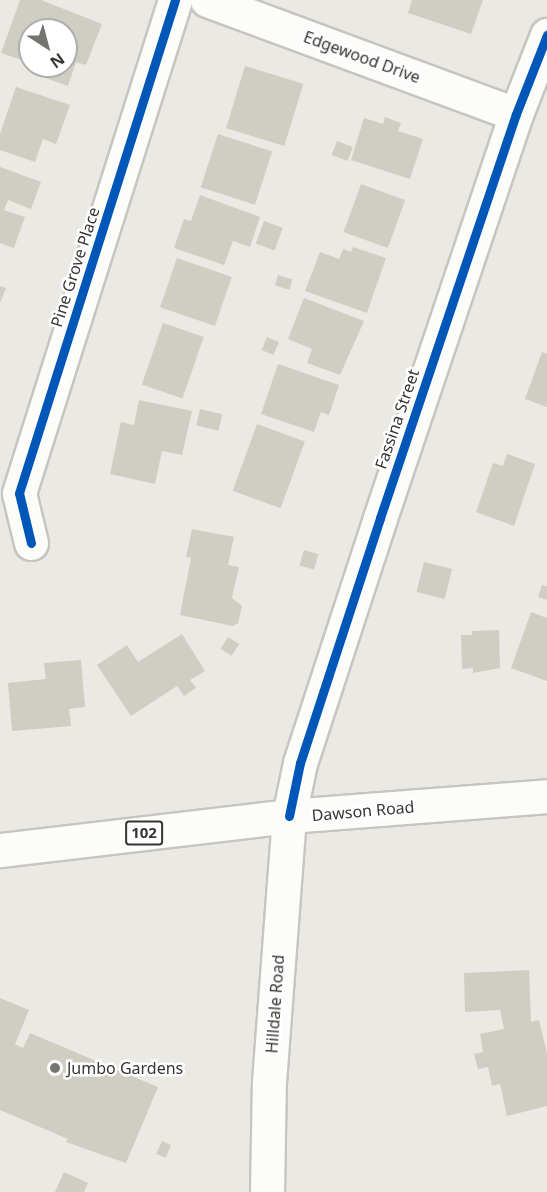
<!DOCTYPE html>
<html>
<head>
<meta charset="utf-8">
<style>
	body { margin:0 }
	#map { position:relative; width:547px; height:1192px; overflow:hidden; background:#eae9e4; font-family:"Noto Sans",sans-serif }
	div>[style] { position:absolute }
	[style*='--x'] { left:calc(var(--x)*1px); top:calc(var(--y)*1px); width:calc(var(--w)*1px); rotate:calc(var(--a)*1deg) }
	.building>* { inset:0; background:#d0cdc2; transform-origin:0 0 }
	.roads { filter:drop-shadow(2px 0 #c6c5c1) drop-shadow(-2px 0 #c6c5c1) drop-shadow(0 2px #c6c5c1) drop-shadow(0 -2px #c6c5c1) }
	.minor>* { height:33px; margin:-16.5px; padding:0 16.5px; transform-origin:16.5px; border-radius:16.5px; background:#fcfcfb }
	.tertiary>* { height:33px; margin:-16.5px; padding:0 16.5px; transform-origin:16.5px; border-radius:16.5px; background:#fcfcfb }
	.secondary>* { height:33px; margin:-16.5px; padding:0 16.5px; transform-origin:16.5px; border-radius:16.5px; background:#fcfcfb }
	.primary>* { height:33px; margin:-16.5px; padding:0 16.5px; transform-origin:16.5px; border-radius:16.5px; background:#fcfcfb }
	.cycleway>* { height:9px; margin:-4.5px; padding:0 4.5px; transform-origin:4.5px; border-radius:4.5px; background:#0057b8 }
	.dots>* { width:16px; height:16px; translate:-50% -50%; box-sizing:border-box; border:3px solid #fff; border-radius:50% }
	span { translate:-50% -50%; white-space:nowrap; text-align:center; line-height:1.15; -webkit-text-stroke:5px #fff; paint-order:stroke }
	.shield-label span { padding:2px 4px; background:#fff; border:2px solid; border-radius:4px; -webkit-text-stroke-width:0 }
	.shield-label { font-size:15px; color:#363531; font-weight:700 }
	.street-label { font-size:16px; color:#363531 }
	.poi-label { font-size:16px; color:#363531 }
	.left { translate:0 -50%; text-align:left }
	.north { position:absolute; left:18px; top:18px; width:60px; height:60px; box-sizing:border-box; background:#fff; border:2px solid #afaead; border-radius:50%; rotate:144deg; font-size:16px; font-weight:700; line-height:24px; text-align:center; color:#363531 }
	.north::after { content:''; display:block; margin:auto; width:21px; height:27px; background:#757470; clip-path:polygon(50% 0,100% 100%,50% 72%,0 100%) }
</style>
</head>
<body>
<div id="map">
	<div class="building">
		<div style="clip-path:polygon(20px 0,41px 0,102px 24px,86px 65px,76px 62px,68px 86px,34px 74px,36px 66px,66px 66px,66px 30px,30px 30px,30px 63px,1px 53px)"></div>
		<div style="clip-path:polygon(412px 0,483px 0,471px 34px,408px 13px)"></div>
		<div style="left:245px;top:66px;width:61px;height:65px;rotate:17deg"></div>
		<div style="clip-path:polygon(16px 87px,70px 105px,56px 144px,43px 139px,35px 162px,0 150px,0 134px)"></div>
		<div style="clip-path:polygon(385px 117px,401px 123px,398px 131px,423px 139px,410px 179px,351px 160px,364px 118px,383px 124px)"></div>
		<div style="left:218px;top:134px;width:57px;height:56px;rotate:18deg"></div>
		<div style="left:337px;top:141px;width:17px;height:15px;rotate:21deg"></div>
		<div style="clip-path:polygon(0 167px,41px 182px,31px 209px,8px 200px,4px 210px,25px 217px,14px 248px,0 243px)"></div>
		<div style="left:361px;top:184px;width:47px;height:51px;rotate:20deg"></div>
		<div style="clip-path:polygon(200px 195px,260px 217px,250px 247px,233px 241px,224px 265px,174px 248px,184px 219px,191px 221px)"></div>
		<div style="left:264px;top:221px;width:20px;height:24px;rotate:20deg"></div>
		<div style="clip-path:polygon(353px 247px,386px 258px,367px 313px,305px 291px,320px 252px,339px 259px,343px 249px,351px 252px)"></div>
		<div style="left:177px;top:258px;width:58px;height:52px;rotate:19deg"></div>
		<div style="left:278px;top:275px;width:15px;height:11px;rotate:16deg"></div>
		<div style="clip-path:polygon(0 286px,6px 288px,0 303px)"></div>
		<div style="clip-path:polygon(304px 298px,364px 321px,340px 375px,307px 363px,312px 349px,288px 339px)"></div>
		<div style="left:163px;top:323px;width:43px;height:65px;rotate:19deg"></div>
		<div style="left:267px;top:337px;width:13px;height:14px;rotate:23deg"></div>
		<div style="clip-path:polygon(542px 352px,547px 354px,547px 407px,525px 399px)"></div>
		<div style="clip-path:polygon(278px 364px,339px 385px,329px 415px,321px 412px,314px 432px,261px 414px)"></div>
		<div style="clip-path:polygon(139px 400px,192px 411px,182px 455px,162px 451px,155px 484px,110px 474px,121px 422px,134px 425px)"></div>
		<div style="left:200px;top:409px;width:23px;height:17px;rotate:13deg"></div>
		<div style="left:257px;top:424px;width:51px;height:71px;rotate:20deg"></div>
		<div style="clip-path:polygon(507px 454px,535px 464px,514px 526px,476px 512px,493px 463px,503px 466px)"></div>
		<div style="clip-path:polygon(192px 529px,234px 537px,228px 565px,239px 567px,232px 598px,242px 606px,238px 623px,233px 626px,180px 615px,191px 558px,186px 557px)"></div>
		<div style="left:304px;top:550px;width:15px;height:16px;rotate:16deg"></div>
		<div style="left:424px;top:562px;width:29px;height:31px;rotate:14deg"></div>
		<div style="clip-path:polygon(542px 585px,547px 586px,547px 600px,538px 597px)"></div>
		<div style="clip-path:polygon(531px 612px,547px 618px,547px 681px,511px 668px)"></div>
		<div style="clip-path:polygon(499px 630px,500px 668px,473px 673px,473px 668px,462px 669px,461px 635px,472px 635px,472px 631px)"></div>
		<div style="clip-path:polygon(182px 634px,205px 671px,190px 680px,196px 688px,184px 696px,177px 686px,131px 716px,97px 665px,127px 645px,138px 662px)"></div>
		<div style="left:228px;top:637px;width:13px;height:14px;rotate:32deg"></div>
		<div style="clip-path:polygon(81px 660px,85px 707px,69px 709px,71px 726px,12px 731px,8px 683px,46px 679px,44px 663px)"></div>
		<div style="clip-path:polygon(529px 970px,531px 1022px,539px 1020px,547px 1053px,547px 1106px,507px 1116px,500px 1084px,492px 1086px,488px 1067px,478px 1069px,474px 1054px,483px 1052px,480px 1034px,504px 1029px,500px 1010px,465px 1012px,464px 973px)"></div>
		<div style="clip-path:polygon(0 998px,29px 1010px,15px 1044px,23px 1048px,30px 1033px,158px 1087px,126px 1163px,66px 1142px,68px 1139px,0 1110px)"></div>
		<div style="left:162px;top:1141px;width:10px;height:14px;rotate:24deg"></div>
		<div style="clip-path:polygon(64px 1172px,88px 1183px,84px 1192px,55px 1192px)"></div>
	</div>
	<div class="roads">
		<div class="minor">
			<div style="--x:207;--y:0;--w:329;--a:20.3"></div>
			<div style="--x:31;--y:543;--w:51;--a:-103.5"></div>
			<div style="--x:19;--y:493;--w:517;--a:-72.44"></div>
		</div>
		<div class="tertiary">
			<div style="--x:289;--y:816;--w:54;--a:-78.3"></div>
			<div style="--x:300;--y:763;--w:258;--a:-71.9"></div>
			<div style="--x:380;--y:518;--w:426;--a:-71.4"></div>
			<div style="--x:516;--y:114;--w:85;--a:-68.6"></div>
		</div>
		<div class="secondary">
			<div style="--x:267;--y:1192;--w:110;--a:-89"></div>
			<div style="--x:269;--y:1082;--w:267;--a:-85.7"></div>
		</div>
		<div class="primary">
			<div style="--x:0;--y:850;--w:291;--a:-6.7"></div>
			<div style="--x:289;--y:816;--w:259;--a:-4.4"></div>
		</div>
	</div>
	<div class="cycleway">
		<div style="--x:31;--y:543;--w:51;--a:-103.5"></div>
		<div style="--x:19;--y:493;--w:517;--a:-72.44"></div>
		<div style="--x:289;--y:816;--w:54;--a:-78.3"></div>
		<div style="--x:300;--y:763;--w:258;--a:-71.9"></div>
		<div style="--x:380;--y:518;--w:426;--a:-71.4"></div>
		<div style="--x:516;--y:114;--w:85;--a:-68.6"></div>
	</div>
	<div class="dots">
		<div style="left:55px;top:1068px;background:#757470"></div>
	</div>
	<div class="shield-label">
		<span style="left:144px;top:833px">102</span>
	</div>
	<div class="street-label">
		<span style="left:362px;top:57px;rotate:20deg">Edgewood Drive</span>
		<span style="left:75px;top:267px;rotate:-72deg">Pine Grove Place</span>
		<span style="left:397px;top:419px;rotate:-71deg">Fassina Street</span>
		<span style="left:363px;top:811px;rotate:-5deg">Dawson Road</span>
		<span style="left:275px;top:1004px;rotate:-86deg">Hilldale Road</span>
	</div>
	<div class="poi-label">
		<span class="left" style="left:67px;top:1068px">Jumbo Gardens</span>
	</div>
	<div class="north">N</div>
</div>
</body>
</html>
